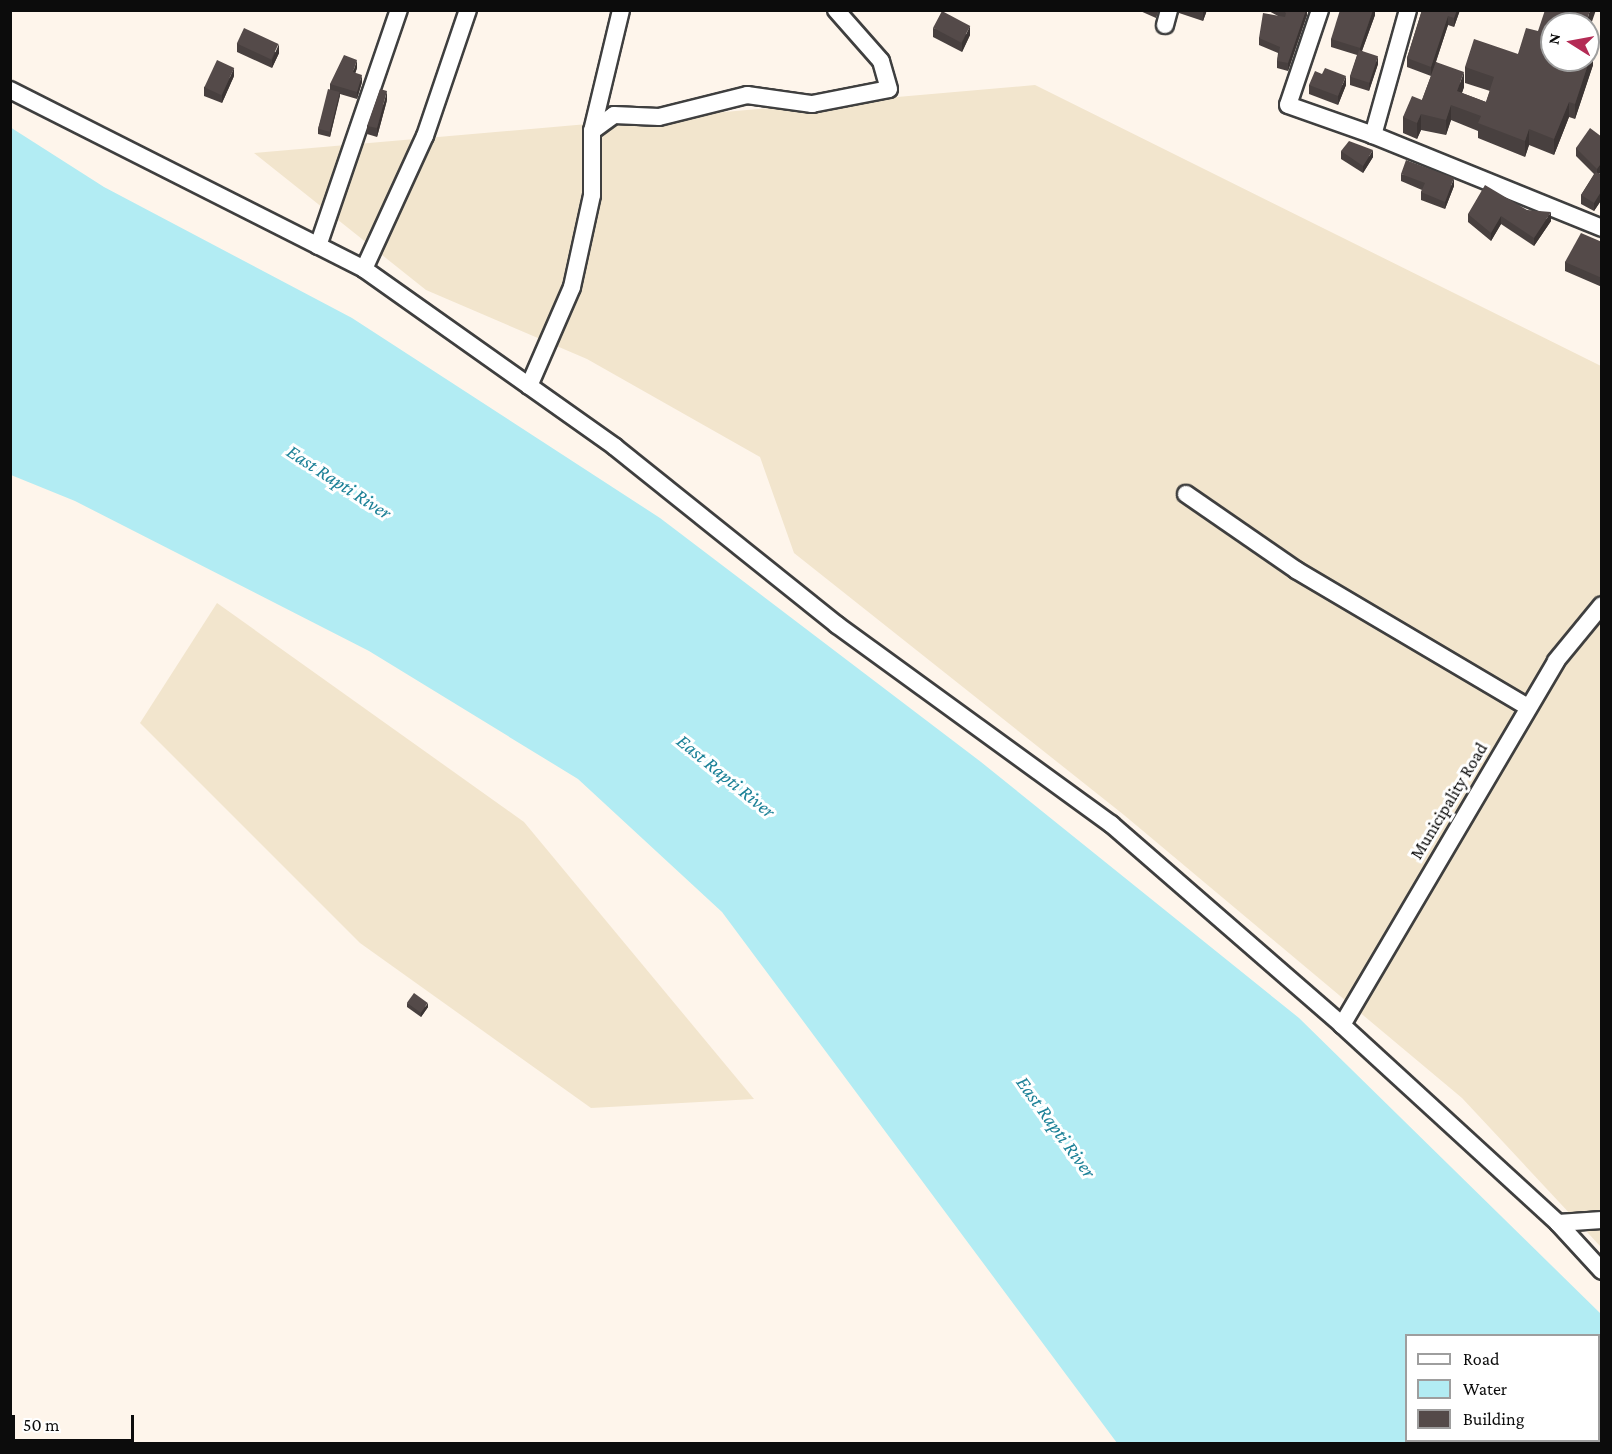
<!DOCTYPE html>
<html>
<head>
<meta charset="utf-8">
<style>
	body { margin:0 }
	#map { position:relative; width:1612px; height:1454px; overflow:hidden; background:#fef5eb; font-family:"Crimson Pro",serif }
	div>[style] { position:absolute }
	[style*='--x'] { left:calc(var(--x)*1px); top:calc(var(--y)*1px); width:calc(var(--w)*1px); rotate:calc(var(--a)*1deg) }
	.farmland>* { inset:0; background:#f2e5cd }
	.water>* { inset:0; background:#b2ecf3 }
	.roads { filter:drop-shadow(2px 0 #3f3f3f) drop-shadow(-2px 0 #3f3f3f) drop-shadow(0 2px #3f3f3f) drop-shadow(0 -2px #3f3f3f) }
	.street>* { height:16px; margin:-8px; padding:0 8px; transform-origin:8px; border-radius:8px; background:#fff }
	.wall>* { inset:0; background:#48403f }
	.shaded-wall>* { inset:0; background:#3b3433 }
	.building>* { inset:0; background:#544a49; transform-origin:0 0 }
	span { translate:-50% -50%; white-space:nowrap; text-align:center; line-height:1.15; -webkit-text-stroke:6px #fff; paint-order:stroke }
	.street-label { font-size:18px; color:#0c0c0c }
	.water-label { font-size:20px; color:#1c8197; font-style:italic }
	.frame { position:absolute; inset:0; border:12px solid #0c0c0c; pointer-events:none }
	.legend { position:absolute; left:1405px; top:1334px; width:195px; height:108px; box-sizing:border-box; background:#fff; border:2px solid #9e9e9e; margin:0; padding:8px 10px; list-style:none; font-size:18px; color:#0c0c0c }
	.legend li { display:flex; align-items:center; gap:12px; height:30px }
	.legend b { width:30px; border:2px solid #9e9e9e }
	.north { position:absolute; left:1540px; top:12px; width:60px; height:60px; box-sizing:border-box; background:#fff; border:2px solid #9e9e9e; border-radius:50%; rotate:281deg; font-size:16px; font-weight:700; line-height:24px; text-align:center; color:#0c0c0c }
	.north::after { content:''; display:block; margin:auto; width:21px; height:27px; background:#b42b55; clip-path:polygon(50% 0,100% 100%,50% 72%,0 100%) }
	.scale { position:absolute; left:12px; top:1415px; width:122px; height:27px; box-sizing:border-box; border:3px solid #0c0c0c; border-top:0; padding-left:8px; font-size:18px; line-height:21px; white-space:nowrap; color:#0c0c0c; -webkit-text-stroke:4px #fff; paint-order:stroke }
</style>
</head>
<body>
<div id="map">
	<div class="farmland">
		<div style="clip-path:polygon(1035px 85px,1601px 366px,1601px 1247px,1462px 1098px,1124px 815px,794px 553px,760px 457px,587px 359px,426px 290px,254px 153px)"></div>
		<div style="clip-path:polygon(217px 603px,524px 822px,754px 1099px,591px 1108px,360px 943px,140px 723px)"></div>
	</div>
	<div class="water">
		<div style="clip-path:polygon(evenodd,10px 127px,104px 187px,352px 318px,660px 518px,981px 762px,1299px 1018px,1601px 1314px,1601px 1443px,1117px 1443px,722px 912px,578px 779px,369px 651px,75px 501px,11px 475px,10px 127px,1406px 1336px,1598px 1336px,1598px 1440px,1406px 1440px,1406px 1336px)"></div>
	</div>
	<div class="roads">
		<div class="street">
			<div style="--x:1320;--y:10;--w:100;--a:108.6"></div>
			<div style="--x:1288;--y:105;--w:90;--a:19.4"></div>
			<div style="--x:1408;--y:10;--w:130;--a:105.6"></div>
			<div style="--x:1373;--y:135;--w:247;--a:22.1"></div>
			<div style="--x:1165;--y:25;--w:16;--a:-75"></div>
			<div style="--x:10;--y:90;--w:397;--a:26.8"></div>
			<div style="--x:364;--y:269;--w:308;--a:35.3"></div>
			<div style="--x:615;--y:447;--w:285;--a:38.7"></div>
			<div style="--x:837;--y:625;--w:339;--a:36"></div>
			<div style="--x:1111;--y:824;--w:306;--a:41"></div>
			<div style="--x:1342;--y:1025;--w:293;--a:42.5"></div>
			<div style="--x:1558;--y:1223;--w:65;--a:47.5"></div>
			<div style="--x:592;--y:131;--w:124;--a:-76.5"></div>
			<div style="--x:318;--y:246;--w:250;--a:-71.1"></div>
			<div style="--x:364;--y:269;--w:146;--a:-65.4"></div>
			<div style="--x:425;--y:136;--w:133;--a:-71.2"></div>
			<div style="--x:529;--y:386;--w:108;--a:-66.5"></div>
			<div style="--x:572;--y:287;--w:94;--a:-77.7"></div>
			<div style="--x:592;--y:195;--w:64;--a:-90"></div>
			<div style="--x:592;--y:131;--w:27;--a:-36"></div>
			<div style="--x:614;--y:115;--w:45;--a:2.5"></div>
			<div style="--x:659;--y:117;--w:91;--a:-14"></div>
			<div style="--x:747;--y:95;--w:66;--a:7.9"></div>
			<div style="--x:812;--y:104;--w:78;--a:-11"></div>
			<div style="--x:889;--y:89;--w:29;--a:-106"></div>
			<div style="--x:881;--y:61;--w:68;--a:-131.4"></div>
			<div style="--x:1186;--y:494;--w:134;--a:34.6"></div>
			<div style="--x:1296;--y:570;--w:269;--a:30.6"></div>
			<div style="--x:1342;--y:1025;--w:422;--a:-59.5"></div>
			<div style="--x:1556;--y:661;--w:72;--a:-50.6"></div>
			<div style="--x:1558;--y:1223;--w:44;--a:-3.9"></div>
		</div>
	</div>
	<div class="wall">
		<div style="clip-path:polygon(1138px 10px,1159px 10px,1156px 18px)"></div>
		<div style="clip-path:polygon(1178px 10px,1207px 10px,1203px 21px,1179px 13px)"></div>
		<div style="clip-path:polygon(1267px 10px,1307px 10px,1307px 15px,1288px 71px,1277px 68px,1277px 61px,1278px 53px,1259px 45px,1259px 38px,1278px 16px)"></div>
		<div style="clip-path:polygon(1375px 10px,1375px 15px,1362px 51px,1378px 64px,1369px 91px,1350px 85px,1350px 76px,1357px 55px,1331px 47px,1331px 39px)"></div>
		<div style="clip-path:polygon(1422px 10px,1460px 10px,1454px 27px,1448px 25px,1436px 62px,1464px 87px,1462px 93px,1486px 102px,1490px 91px,1465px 83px,1465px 67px,1518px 54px,1538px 31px,1552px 24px,1593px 65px,1575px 119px,1569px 117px,1554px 155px,1529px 145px,1525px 157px,1478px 138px,1478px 131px,1451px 120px,1446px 135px,1421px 130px,1417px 139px,1403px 133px,1403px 117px,1422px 100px,1431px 76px,1407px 67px,1407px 58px)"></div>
		<div style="clip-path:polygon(933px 28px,970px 35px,962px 52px,933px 37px)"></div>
		<div style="clip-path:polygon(237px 43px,279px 53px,272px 68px,237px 52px)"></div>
		<div style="clip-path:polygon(357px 68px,355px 73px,362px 82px,357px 99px,340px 94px,330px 137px,318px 134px,318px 129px,330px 90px,330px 84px)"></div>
		<div style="clip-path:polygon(234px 76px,222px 103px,204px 96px,204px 87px)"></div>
		<div style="clip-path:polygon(1309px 85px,1346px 85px,1338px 105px,1309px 94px)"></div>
		<div style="clip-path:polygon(387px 100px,377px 137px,367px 134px,367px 126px)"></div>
		<div style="clip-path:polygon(1602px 137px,1602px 170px,1599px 174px,1602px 175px,1602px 199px,1594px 211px,1581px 204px,1581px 195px,1594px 174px,1576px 156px,1576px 148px)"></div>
		<div style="clip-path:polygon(1341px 151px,1373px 157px,1363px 173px,1341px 159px)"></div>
		<div style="clip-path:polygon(1401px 174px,1454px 186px,1445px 209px,1421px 200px,1421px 192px,1422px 190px,1401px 181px)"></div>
		<div style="clip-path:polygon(1527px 210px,1551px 221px,1534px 246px,1501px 224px,1491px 241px,1468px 222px,1468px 214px)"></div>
		<div style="clip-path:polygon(1602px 242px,1602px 287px,1565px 271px,1565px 262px)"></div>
		<div style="clip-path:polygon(407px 1003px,428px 1007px,421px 1017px,407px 1007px)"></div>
	</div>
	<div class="shaded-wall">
		<div style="clip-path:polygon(1203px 10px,1207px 10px,1203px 21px)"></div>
		<div style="clip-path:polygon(1306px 10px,1307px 10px,1307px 15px,1288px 71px,1288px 63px)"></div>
		<div style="clip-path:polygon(1373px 10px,1375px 10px,1375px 15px,1360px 56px,1360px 48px)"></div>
		<div style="clip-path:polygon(1457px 10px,1460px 10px,1454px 27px,1454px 18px)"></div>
		<div style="clip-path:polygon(1590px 10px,1596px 10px,1588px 33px,1588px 24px,1586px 24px)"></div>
		<div style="clip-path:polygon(1448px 16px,1448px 25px,1431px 76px,1431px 67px)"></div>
		<div style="clip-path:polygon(970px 26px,970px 35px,962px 52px,962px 43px)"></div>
		<div style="clip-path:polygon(279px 44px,279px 53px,272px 68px,272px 60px)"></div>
		<div style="clip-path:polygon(1593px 49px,1593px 65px,1575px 119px,1575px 104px)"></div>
		<div style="clip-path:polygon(1378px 56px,1378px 64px,1369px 91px,1369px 83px)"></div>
		<div style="clip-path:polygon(357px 60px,357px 68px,353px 80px,353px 72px)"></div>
		<div style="clip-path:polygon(234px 68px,234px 76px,222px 103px,222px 95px)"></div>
		<div style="clip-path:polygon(1464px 72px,1464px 87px,1457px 106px,1457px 91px)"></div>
		<div style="clip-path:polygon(362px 75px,362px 82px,357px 99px,357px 92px)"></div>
		<div style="clip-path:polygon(1346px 76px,1346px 85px,1338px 105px,1338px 96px)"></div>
		<div style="clip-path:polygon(387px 91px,387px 100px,377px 137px,377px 128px)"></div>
		<div style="clip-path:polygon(340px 92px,340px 96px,330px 137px,330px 132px)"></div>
		<div style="clip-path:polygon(1569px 102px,1569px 117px,1554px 155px,1554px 139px)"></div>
		<div style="clip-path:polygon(1451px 105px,1451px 120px,1446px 135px,1446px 120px)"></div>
		<div style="clip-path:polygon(1421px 114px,1421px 130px,1417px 139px,1417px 123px)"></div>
		<div style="clip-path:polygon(1529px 129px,1529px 145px,1525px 157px,1525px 141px)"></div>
		<div style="clip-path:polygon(1373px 150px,1373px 157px,1363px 173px,1363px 166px)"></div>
		<div style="clip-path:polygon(1602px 162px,1602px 170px,1597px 177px,1597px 169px)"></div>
		<div style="clip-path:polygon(1454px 178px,1454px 186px,1445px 209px,1445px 202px)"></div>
		<div style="clip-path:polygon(1602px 190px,1602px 199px,1594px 211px,1594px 203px)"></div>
		<div style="clip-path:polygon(1551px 212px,1551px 221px,1534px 246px,1534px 238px)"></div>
		<div style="clip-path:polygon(1501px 216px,1501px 224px,1491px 241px,1491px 233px)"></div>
		<div style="clip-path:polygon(428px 1003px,428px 1007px,421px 1017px,421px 1013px)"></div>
	</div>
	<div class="building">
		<div style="clip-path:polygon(1282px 10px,1306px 10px,1288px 63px,1277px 61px,1280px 47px,1259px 38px,1263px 13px,1285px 17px,1286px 13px)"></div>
		<div style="clip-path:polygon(1340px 10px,1373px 10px,1360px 48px,1331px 39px)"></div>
		<div style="clip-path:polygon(1422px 10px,1457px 10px,1454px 18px,1448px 16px,1431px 67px,1407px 58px)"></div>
		<div style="clip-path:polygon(1545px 10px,1590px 10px,1586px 24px,1552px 24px,1552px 60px,1588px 60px,1588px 48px,1593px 49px,1575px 104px,1569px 102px,1554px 139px,1529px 129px,1525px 141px,1478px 123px,1481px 116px,1451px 105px,1446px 120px,1421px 114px,1417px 123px,1403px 117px,1412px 96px,1422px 100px,1436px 62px,1464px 72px,1457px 91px,1486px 102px,1494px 77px,1465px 67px,1474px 39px,1518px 54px,1526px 28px,1538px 31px)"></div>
		<div style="left:942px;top:11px;width:32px;height:19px;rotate:28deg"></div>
		<div style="left:244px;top:28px;width:38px;height:17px;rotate:25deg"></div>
		<div style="left:1359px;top:50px;width:20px;height:28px;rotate:18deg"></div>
		<div style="clip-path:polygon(344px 55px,357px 60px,353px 72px,362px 75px,357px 92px,330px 84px)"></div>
		<div style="left:217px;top:60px;width:19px;height:30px;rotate:25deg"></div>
		<div style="clip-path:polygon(1325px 68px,1346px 76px,1338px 96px,1309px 85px,1315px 71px,1322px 74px)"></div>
		<div style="left:328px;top:89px;width:12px;height:41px;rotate:14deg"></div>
		<div style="clip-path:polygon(380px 89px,387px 91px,377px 128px,367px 126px)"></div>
		<div style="clip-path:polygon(1590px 128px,1602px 137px,1602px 162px,1597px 169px,1576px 148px)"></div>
		<div style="clip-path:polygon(1349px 141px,1373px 150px,1363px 166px,1341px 151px)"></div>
		<div style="clip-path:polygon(1406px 160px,1454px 178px,1445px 202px,1421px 192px,1425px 183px,1401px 174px)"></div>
		<div style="clip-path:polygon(1596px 172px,1602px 175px,1602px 190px,1594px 203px,1581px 195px)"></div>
		<div style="clip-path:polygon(1485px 185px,1527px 210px,1551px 212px,1534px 238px,1501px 216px,1491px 233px,1468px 214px)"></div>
		<div style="clip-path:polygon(1581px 233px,1602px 242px,1602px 278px,1565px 262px)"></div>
		<div style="left:414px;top:993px;width:17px;height:12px;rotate:36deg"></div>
	</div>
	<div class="street-label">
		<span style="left:1449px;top:801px;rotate:-59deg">Municipality Road</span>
	</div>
	<div class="water-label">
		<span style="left:339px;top:482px;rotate:33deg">East Rapti River</span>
		<span style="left:726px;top:776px;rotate:39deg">East Rapti River</span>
		<span style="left:1056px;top:1127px;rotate:54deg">East Rapti River</span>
	</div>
	<div class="frame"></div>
	<ul class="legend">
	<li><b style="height:8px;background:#fff"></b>Road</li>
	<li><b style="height:16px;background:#b2ecf3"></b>Water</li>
	<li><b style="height:16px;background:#544a49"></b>Building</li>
	</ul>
	<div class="north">N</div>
	<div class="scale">50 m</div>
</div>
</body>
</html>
